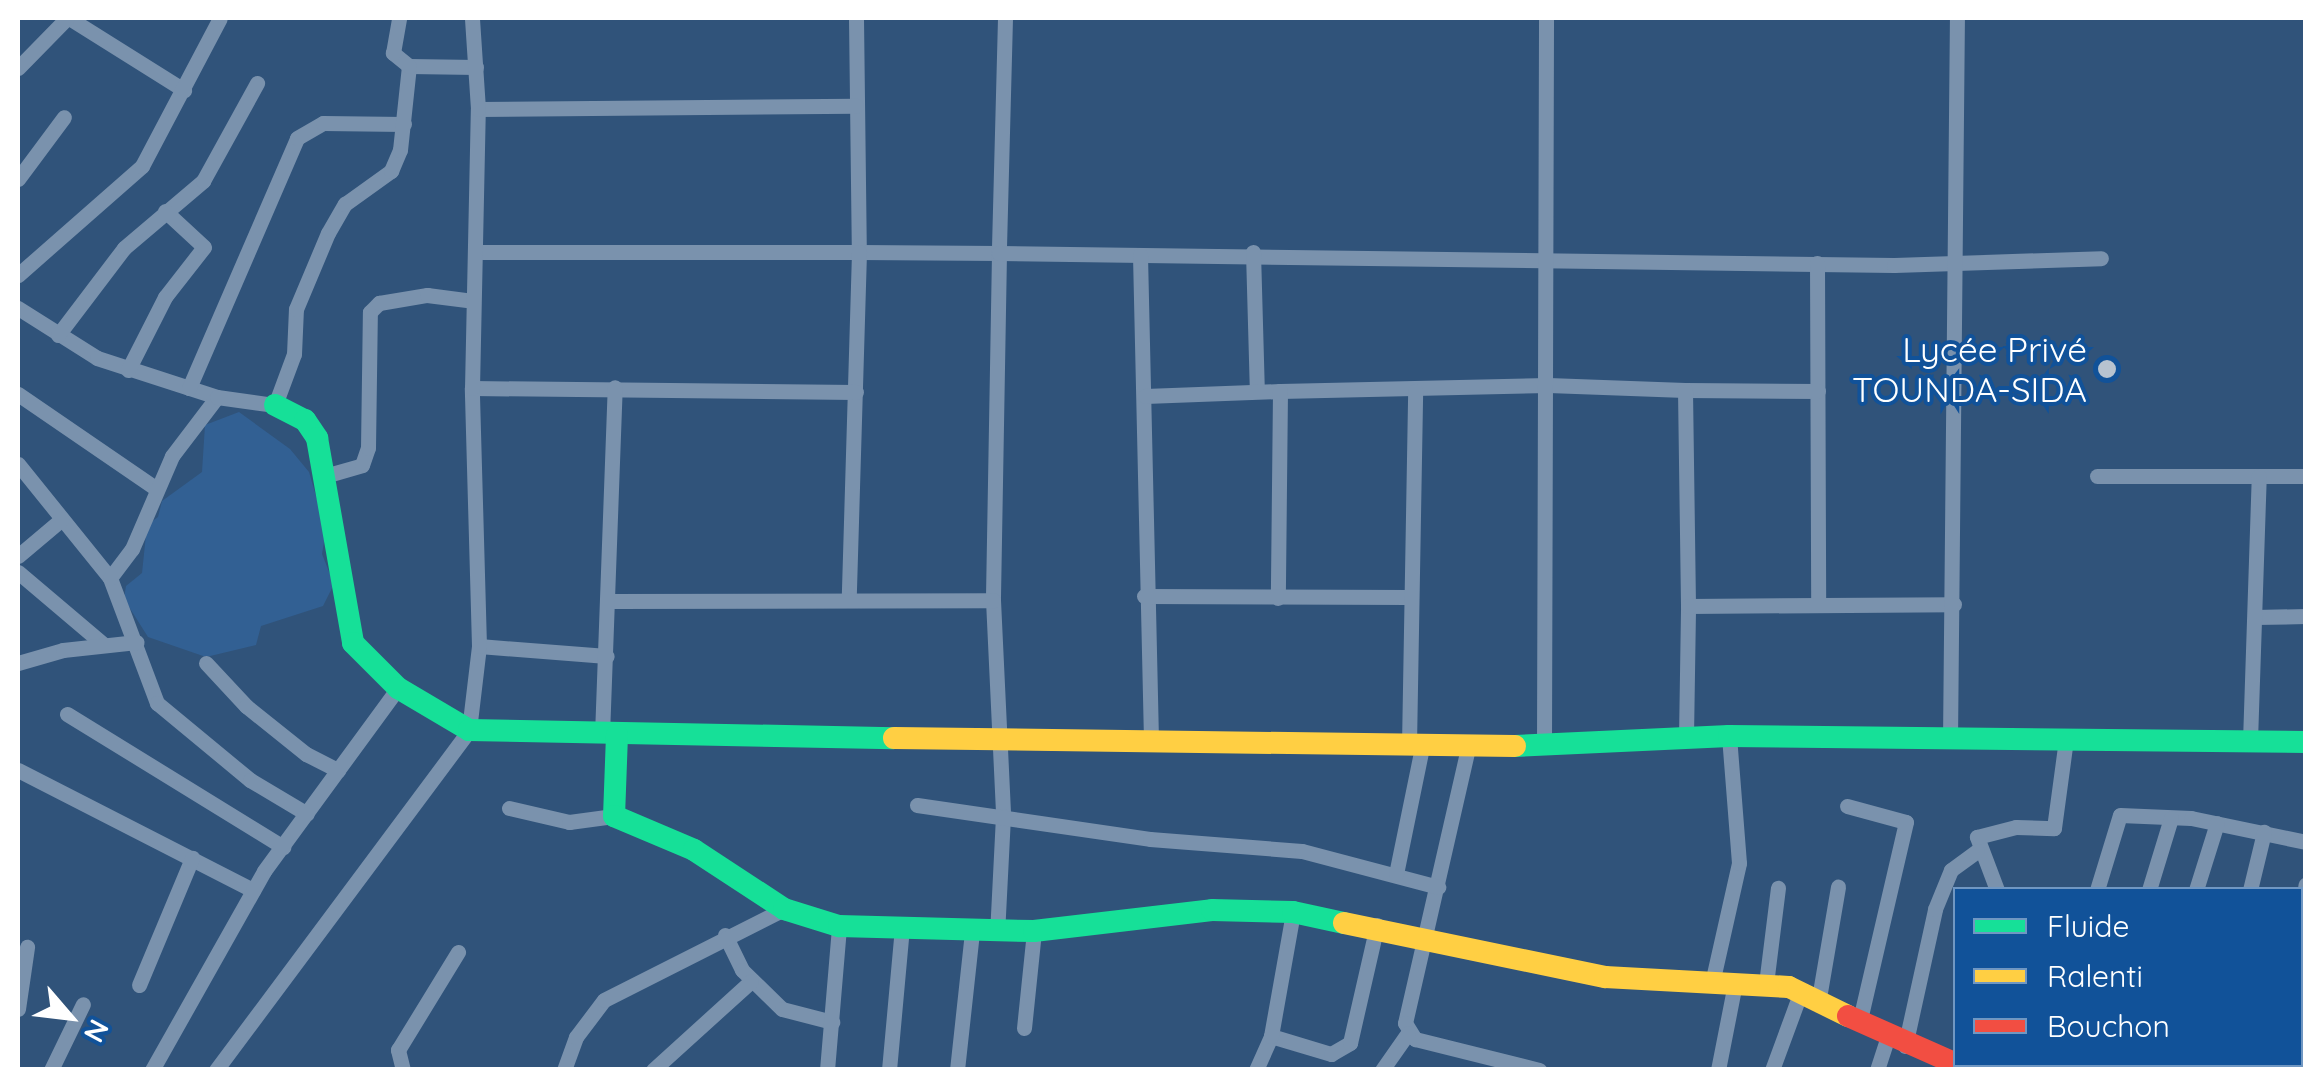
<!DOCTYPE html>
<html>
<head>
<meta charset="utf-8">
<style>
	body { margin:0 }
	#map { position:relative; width:2323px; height:1087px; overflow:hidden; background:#30537a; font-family:Quicksand,sans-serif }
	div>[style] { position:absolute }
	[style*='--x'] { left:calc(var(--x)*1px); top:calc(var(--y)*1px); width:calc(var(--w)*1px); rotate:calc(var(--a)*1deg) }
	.water>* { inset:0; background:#326093 }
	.street>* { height:15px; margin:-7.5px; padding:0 7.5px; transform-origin:7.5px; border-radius:7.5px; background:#7a92ad }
	.fast>* { height:22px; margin:-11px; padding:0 11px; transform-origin:11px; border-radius:11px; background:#16e098 }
	.slow>* { height:22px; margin:-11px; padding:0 11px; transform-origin:11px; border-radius:11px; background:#ffcf43 }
	.jam>* { height:22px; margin:-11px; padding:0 11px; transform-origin:11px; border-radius:11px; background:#f24e42 }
	.dots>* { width:28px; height:28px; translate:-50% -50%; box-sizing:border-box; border:5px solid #115299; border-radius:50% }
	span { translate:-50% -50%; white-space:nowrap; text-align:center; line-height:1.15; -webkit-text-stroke:8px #115299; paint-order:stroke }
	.poi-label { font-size:35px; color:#fff }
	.right { translate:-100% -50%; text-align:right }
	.frame { position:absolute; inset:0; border:20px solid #fff; pointer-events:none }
	.legend { position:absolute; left:1953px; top:887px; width:350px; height:180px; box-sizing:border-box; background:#115299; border:2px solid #7097c2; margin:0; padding:12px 18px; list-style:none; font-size:30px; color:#fff }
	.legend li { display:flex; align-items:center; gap:20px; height:50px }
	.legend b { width:50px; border:2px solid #7097c2 }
	.north { position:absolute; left:20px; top:967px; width:100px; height:100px; -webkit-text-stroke:8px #115299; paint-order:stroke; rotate:118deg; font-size:28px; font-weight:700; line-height:40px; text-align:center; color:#fff }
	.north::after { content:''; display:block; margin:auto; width:35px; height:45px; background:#fff; clip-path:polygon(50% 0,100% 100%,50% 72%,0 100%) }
</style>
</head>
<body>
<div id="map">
	<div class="water">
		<div style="clip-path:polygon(239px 412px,290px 449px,309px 472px,326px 530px,322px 554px,334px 584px,323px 606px,261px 626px,256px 645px,206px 657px,148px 637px,124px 599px,126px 586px,142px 573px,147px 525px,158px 517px,162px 501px,202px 472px,205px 425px)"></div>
	</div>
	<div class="street">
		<div style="--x:69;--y:18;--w:136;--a:32.1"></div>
		<div style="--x:856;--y:18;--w:234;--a:89.3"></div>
		<div style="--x:859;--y:252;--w:140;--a:0.4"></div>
		<div style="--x:999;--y:253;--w:347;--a:91"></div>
		<div style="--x:993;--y:600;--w:216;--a:87.3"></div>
		<div style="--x:1003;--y:816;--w:117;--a:92.9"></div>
		<div style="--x:1005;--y:18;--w:235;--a:91.5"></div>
		<div style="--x:999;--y:253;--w:895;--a:0.77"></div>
		<div style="--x:1894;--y:265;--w:207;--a:-1.9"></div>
		<div style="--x:409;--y:66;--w:67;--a:0.9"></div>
		<div style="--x:18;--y:68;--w:70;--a:-45.6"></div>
		<div style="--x:478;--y:109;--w:378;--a:-0.5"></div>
		<div style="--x:18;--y:179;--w:77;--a:-53.4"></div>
		<div style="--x:475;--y:252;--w:384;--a:0"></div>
		<div style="--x:859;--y:252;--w:347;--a:91.7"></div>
		<div style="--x:1253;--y:252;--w:139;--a:88.4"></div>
		<div style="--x:1140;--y:255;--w:483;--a:88.7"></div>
		<div style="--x:1817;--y:263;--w:339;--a:89.8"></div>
		<div style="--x:18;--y:275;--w:165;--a:-41.3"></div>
		<div style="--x:142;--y:166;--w:167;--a:-62.2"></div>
		<div style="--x:18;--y:308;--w:93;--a:32.3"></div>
		<div style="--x:97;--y:358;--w:126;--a:18"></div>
		<div style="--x:58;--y:335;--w:109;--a:-52.8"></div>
		<div style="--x:124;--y:248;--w:104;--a:-40.3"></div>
		<div style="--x:203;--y:181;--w:112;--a:-61.1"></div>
		<div style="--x:128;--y:370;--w:82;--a:-63.1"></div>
		<div style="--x:165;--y:297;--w:63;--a:-52"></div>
		<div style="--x:204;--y:247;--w:53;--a:-137.3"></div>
		<div style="--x:189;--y:388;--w:272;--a:-66.6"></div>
		<div style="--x:297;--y:138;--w:30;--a:-30"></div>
		<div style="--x:323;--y:123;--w:81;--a:0.7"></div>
		<div style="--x:472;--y:388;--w:384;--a:0.6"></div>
		<div style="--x:1685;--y:390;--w:133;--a:0.4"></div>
		<div style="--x:1280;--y:391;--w:268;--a:-1.3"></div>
		<div style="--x:1548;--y:385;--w:137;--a:2.1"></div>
		<div style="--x:1685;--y:390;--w:216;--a:89.2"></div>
		<div style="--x:18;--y:394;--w:165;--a:34.4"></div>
		<div style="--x:1145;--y:396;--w:135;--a:-2.1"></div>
		<div style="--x:1280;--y:391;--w:207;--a:90.6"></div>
		<div style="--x:18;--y:464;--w:146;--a:51.1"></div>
		<div style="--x:110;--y:578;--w:134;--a:69.4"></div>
		<div style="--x:157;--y:703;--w:121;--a:39.6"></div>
		<div style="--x:250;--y:780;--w:66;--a:30.8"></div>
		<div style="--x:328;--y:475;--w:35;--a:-16"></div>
		<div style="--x:362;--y:465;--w:18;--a:-71"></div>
		<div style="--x:368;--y:448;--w:136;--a:-89.2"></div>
		<div style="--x:370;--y:312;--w:13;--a:-45"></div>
		<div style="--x:379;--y:303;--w:49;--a:-9.5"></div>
		<div style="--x:427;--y:295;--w:46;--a:7.4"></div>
		<div style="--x:2097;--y:476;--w:209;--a:0"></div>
		<div style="--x:18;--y:556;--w:57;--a:-40.1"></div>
		<div style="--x:18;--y:572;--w:113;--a:40.3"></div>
		<div style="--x:110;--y:578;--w:36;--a:-53"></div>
		<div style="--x:132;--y:549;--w:101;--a:-66.7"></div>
		<div style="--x:172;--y:456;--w:74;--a:-52.7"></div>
		<div style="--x:217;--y:397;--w:59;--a:7.9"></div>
		<div style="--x:275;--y:405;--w:54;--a:-69.6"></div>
		<div style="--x:294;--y:354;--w:45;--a:-87.5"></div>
		<div style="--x:296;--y:309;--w:82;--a:-67.2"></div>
		<div style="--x:328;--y:233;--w:34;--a:-60"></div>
		<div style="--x:345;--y:204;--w:57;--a:-35.7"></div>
		<div style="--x:391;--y:171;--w:23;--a:-67"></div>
		<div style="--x:400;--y:150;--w:84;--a:-83.9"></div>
		<div style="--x:409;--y:66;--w:21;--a:-141"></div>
		<div style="--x:393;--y:53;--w:36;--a:-80"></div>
		<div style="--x:1144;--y:596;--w:264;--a:0.2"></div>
		<div style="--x:611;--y:601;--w:382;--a:-0.1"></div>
		<div style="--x:2255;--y:617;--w:51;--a:-1.1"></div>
		<div style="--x:479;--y:646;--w:128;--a:4.5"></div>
		<div style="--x:18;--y:663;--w:47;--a:-16.1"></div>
		<div style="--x:63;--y:650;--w:74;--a:-6.2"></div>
		<div style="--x:206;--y:663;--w:59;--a:47.1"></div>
		<div style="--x:246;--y:706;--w:77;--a:38.7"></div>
		<div style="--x:306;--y:754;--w:36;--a:27"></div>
		<div style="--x:67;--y:714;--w:254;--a:31.6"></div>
		<div style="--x:602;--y:735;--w:348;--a:-87.9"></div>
		<div style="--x:1686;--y:737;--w:131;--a:-89.1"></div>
		<div style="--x:1688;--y:606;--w:266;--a:-0.4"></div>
		<div style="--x:1950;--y:741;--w:723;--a:-89.45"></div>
		<div style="--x:2250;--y:741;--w:265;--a:-88.1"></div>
		<div style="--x:1544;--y:743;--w:725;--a:-89.84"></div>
		<div style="--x:1409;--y:745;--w:354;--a:-89"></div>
		<div style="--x:1468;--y:748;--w:282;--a:102.9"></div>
		<div style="--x:1405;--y:1023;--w:19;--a:58"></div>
		<div style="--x:1415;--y:1039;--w:128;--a:14"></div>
		<div style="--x:18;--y:770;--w:264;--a:27.1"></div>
		<div style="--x:917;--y:805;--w:235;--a:8.3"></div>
		<div style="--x:1150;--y:839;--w:152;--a:4.5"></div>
		<div style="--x:1302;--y:851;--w:141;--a:14.8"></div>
		<div style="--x:1847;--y:806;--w:61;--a:15.2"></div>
		<div style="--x:1906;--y:822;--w:203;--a:103.1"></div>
		<div style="--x:509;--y:808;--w:62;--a:13.1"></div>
		<div style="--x:569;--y:822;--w:45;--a:-7.6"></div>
		<div style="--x:1396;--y:874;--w:130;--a:-78.4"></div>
		<div style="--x:1997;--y:890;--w:57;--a:-110.7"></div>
		<div style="--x:1977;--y:837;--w:40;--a:-14.4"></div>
		<div style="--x:2016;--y:827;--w:38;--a:2"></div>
		<div style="--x:2054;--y:828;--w:90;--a:-82.3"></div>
		<div style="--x:2097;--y:890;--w:78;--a:-73"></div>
		<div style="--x:2120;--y:815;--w:71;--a:2.4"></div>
		<div style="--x:2191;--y:818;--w:117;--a:11.8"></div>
		<div style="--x:2149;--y:890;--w:75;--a:-73"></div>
		<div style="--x:2196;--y:890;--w:70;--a:-72.6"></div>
		<div style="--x:2250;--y:890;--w:60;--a:-76.4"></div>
		<div style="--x:2300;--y:920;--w:36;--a:-81"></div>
		<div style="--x:725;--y:935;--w:39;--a:64"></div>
		<div style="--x:742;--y:970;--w:56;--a:44.3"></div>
		<div style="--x:782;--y:1009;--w:52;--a:14.6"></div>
		<div style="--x:1712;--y:983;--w:123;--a:-77.3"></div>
		<div style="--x:1739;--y:863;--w:127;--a:-94.5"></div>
		<div style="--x:1766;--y:984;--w:97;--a:-82.9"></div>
		<div style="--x:139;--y:985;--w:138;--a:-67.3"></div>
		<div style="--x:1819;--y:998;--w:113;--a:-80.3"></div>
		<div style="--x:18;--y:1009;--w:63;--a:-81.7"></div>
		<div style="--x:1024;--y:1028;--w:98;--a:-84.1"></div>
		<div style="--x:1271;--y:1036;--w:63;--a:16.7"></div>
		<div style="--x:1331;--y:1054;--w:22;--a:-30"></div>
		<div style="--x:1350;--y:1043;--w:121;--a:-77.1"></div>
		<div style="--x:1905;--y:1046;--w:140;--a:-77.6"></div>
		<div style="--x:1935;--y:909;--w:42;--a:-67.7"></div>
		<div style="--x:1951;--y:870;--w:32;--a:-36"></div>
		<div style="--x:51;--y:1070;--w:73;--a:-64.1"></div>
		<div style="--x:152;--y:1070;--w:228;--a:-60.6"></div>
		<div style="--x:264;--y:871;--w:227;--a:-53.8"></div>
		<div style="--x:216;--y:1070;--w:424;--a:-53.3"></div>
		<div style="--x:469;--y:730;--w:85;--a:-83.2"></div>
		<div style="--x:479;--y:646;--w:258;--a:-91.6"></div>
		<div style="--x:472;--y:388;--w:279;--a:-88.8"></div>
		<div style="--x:478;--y:109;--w:91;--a:-93.8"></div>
		<div style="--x:403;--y:1070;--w:21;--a:-104"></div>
		<div style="--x:398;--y:1050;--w:115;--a:-58.5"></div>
		<div style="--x:564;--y:1070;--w:35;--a:-70"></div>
		<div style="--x:576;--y:1037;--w:46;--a:-52.9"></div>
		<div style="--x:604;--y:1000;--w:202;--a:-26.8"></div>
		<div style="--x:653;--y:1070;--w:132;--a:-42.2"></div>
		<div style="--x:827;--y:1070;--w:144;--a:-85.2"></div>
		<div style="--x:889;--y:1070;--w:144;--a:-84.8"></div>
		<div style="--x:957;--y:1070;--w:140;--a:-83.8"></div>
		<div style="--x:1256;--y:1070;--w:37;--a:-66"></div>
		<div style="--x:1271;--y:1036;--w:126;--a:-79.9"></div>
		<div style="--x:1382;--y:1070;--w:45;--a:-54.9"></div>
		<div style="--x:1718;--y:1070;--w:89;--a:-78.9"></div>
		<div style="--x:1772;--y:1070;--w:84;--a:-69.8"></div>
		<div style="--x:1877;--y:1070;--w:35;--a:-72"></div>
		<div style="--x:2014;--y:1070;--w:6;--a:-81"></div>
		<div style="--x:2065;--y:1070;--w:6;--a:-81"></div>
		<div style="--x:2116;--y:1070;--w:6;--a:-81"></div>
		<div style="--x:2182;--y:1070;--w:6;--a:-81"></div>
		<div style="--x:2232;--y:1070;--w:6;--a:-81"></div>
		<div style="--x:2304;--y:1070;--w:4;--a:-56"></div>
	</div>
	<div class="fast">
		<div style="--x:275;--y:405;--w:34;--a:27"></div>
		<div style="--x:305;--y:420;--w:22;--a:56"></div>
		<div style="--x:317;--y:438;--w:208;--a:80"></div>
		<div style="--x:353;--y:643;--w:64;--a:45"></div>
		<div style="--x:398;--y:688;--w:82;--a:30.6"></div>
		<div style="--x:469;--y:730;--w:425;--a:1.1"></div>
		<div style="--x:617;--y:735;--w:81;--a:92.1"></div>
		<div style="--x:614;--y:816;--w:87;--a:23"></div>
		<div style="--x:694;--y:850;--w:108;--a:33.2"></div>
		<div style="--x:784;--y:909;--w:58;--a:17.2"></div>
		<div style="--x:839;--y:926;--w:195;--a:1.5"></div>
		<div style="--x:1034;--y:931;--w:179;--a:-6.7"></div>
		<div style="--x:1212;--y:910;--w:81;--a:1.4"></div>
		<div style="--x:1293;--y:912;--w:52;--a:12.2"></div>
		<div style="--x:1515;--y:746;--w:214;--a:-2.7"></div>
		<div style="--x:1729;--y:736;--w:577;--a:0.6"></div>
	</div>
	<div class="slow">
		<div style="--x:894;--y:738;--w:621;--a:0.74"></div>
		<div style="--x:1344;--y:923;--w:267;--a:11.7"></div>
		<div style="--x:1605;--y:977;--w:184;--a:3.1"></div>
		<div style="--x:1789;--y:987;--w:66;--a:26.2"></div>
	</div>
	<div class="jam">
		<div style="--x:1848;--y:1016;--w:133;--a:23.9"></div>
	</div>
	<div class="dots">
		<div style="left:2107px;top:369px;background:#b7c3d0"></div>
	</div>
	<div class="poi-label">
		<span class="right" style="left:2087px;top:369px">Lycée Privé<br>TOUNDA-SIDA</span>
	</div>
	<div class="frame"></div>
	<ul class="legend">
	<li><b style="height:12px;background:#16e098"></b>Fluide</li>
	<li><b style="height:12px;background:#ffcf43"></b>Ralenti</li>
	<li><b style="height:12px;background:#f24e42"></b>Bouchon</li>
	</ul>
	<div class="north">N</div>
</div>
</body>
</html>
